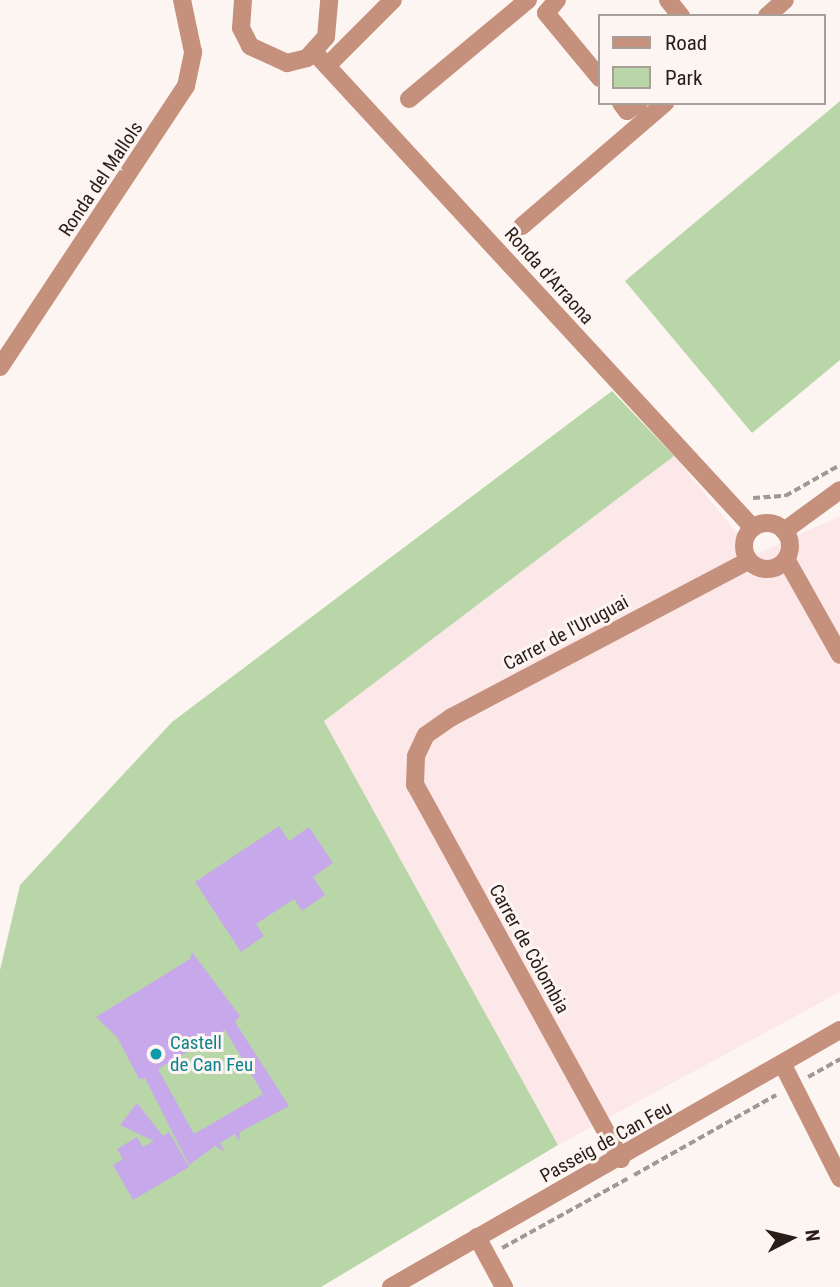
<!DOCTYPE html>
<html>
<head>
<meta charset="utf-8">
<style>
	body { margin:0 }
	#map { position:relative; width:840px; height:1287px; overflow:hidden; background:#fdf5f2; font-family:"Roboto Condensed",sans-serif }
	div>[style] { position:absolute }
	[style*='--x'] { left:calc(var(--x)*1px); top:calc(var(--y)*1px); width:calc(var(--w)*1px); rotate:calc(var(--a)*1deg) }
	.industrial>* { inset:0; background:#fce7e9 }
	.green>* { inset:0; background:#b9d6a8 }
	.building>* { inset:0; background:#c7a8ea }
	.path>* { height:3.5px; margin-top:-1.75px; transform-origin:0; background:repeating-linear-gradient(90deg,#a19793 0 7px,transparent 0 10.5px) }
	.minor>* { height:18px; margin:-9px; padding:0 9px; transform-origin:9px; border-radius:9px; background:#c5907c }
	.minor>.ring { margin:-9px; padding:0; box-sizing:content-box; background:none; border:18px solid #c5907c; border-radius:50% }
	.dots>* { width:19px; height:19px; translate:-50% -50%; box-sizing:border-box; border:4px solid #fdf5f2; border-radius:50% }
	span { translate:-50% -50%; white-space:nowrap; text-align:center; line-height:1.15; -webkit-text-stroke:6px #fdf5f2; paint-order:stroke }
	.street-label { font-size:19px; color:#2a1d17 }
	.culture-label { font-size:19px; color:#0d838f }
	.left { translate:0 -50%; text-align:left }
	.legend { position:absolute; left:598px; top:14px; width:228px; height:91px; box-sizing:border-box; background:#fdf5f2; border:2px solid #a99f9a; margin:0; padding:9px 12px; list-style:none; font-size:21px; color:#2a1d17 }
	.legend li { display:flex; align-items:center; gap:14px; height:35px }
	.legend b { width:35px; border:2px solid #a99f9a }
	.north { position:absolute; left:756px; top:1203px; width:70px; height:70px; -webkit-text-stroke:5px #fdf5f2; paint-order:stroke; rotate:83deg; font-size:19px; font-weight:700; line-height:28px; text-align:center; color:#2a1d17 }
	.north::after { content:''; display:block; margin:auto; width:24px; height:32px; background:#2a1d17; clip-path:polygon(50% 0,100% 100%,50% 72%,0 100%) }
</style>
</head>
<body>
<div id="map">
	<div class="industrial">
		<div style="clip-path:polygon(674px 456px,755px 555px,840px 516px,840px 992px,558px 1145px,324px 721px)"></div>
	</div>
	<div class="green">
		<div style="clip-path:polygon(840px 101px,840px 360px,752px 433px,625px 281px)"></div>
		<div style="clip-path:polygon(612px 391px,674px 456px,324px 721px,558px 1145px,321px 1287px,0 1287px,0 970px,20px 885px,172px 722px)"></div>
	</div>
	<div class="building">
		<div style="clip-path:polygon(279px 826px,289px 841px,309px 827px,333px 863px,313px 877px,325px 895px,302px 911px,294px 899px,256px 924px,264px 936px,241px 952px,195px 882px)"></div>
		<div style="clip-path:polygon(evenodd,192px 952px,240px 1016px,235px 1022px,289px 1106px,240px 1132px,239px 1141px,235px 1134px,220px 1143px,225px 1152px,215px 1146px,189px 1165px,145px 1078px,139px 1079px,117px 1037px,96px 1017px,190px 959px,192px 952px,225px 1030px,263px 1094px,194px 1134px,158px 1069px,225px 1030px)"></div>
		<div style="clip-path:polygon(137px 1103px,163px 1136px,169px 1132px,189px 1167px,133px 1200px,113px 1165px,123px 1159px,117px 1149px,137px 1137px,143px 1147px,154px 1141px,120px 1125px)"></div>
	</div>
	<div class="path">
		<div style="--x:753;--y:498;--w:32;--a:-4"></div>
		<div style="--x:785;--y:496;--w:63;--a:-29.4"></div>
		<div style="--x:808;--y:1077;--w:37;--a:-29"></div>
		<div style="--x:634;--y:1175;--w:163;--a:-29.4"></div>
		<div style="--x:502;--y:1248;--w:143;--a:-28.9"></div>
	</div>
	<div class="minor">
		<div style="--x:243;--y:0;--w:28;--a:94"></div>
		<div style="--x:241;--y:28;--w:20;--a:63"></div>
		<div style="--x:250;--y:46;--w:41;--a:24.7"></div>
		<div style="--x:287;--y:63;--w:21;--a:-14"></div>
		<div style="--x:307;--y:58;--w:28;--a:-48"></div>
		<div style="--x:326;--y:37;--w:37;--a:-85"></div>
		<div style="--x:557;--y:0;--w:17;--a:130"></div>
		<div style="--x:546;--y:13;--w:85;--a:50.3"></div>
		<div style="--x:668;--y:0;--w:21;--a:51"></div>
		<div style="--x:767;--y:16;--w:24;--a:-42"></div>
		<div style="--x:315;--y:53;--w:646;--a:47.32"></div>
		<div style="--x:327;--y:66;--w:93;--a:-45"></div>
		<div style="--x:409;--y:99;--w:155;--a:-39.8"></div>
		<div style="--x:621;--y:103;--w:10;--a:53"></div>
		<div style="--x:627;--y:111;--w:14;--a:-34"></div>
		<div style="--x:522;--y:226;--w:189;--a:-40.7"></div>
		<div style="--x:0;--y:367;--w:337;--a:-56.5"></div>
		<div style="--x:186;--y:86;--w:35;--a:-78"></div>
		<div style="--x:193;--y:52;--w:53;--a:-101.9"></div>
		<div class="ring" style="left:744px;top:523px;width:28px;height:28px"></div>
		<div style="--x:784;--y:531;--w:69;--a:-36.2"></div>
		<div style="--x:786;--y:559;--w:110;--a:60.6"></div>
		<div style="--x:783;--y:1065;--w:127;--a:63.2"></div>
		<div style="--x:621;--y:1159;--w:427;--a:-118.8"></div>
		<div style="--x:415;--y:785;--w:29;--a:-88"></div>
		<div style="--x:416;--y:756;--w:23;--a:-65"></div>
		<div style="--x:426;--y:735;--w:32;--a:-35"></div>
		<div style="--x:452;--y:717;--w:335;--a:-27.8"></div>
		<div style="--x:477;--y:1237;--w:57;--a:61.6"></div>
		<div style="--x:391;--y:1287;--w:517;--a:-29.79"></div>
	</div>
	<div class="dots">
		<div style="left:156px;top:1054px;background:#0f9aa8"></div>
	</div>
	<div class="street-label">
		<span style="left:101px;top:179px;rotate:-56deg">Ronda del Mallols</span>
		<span style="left:549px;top:276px;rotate:48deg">Ronda d'Arraona</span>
		<span style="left:566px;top:633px;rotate:-28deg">Carrer de l'Uruguai</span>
		<span style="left:529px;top:949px;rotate:61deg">Carrer de Còlombia</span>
		<span style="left:606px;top:1142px;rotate:-29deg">Passeig de Can Feu</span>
	</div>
	<div class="culture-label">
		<span class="left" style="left:170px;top:1054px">Castell<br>de Can Feu</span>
	</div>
	<ul class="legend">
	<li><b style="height:9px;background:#c5907c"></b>Road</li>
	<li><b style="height:19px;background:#b9d6a8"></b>Park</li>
	</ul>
	<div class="north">N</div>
</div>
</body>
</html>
